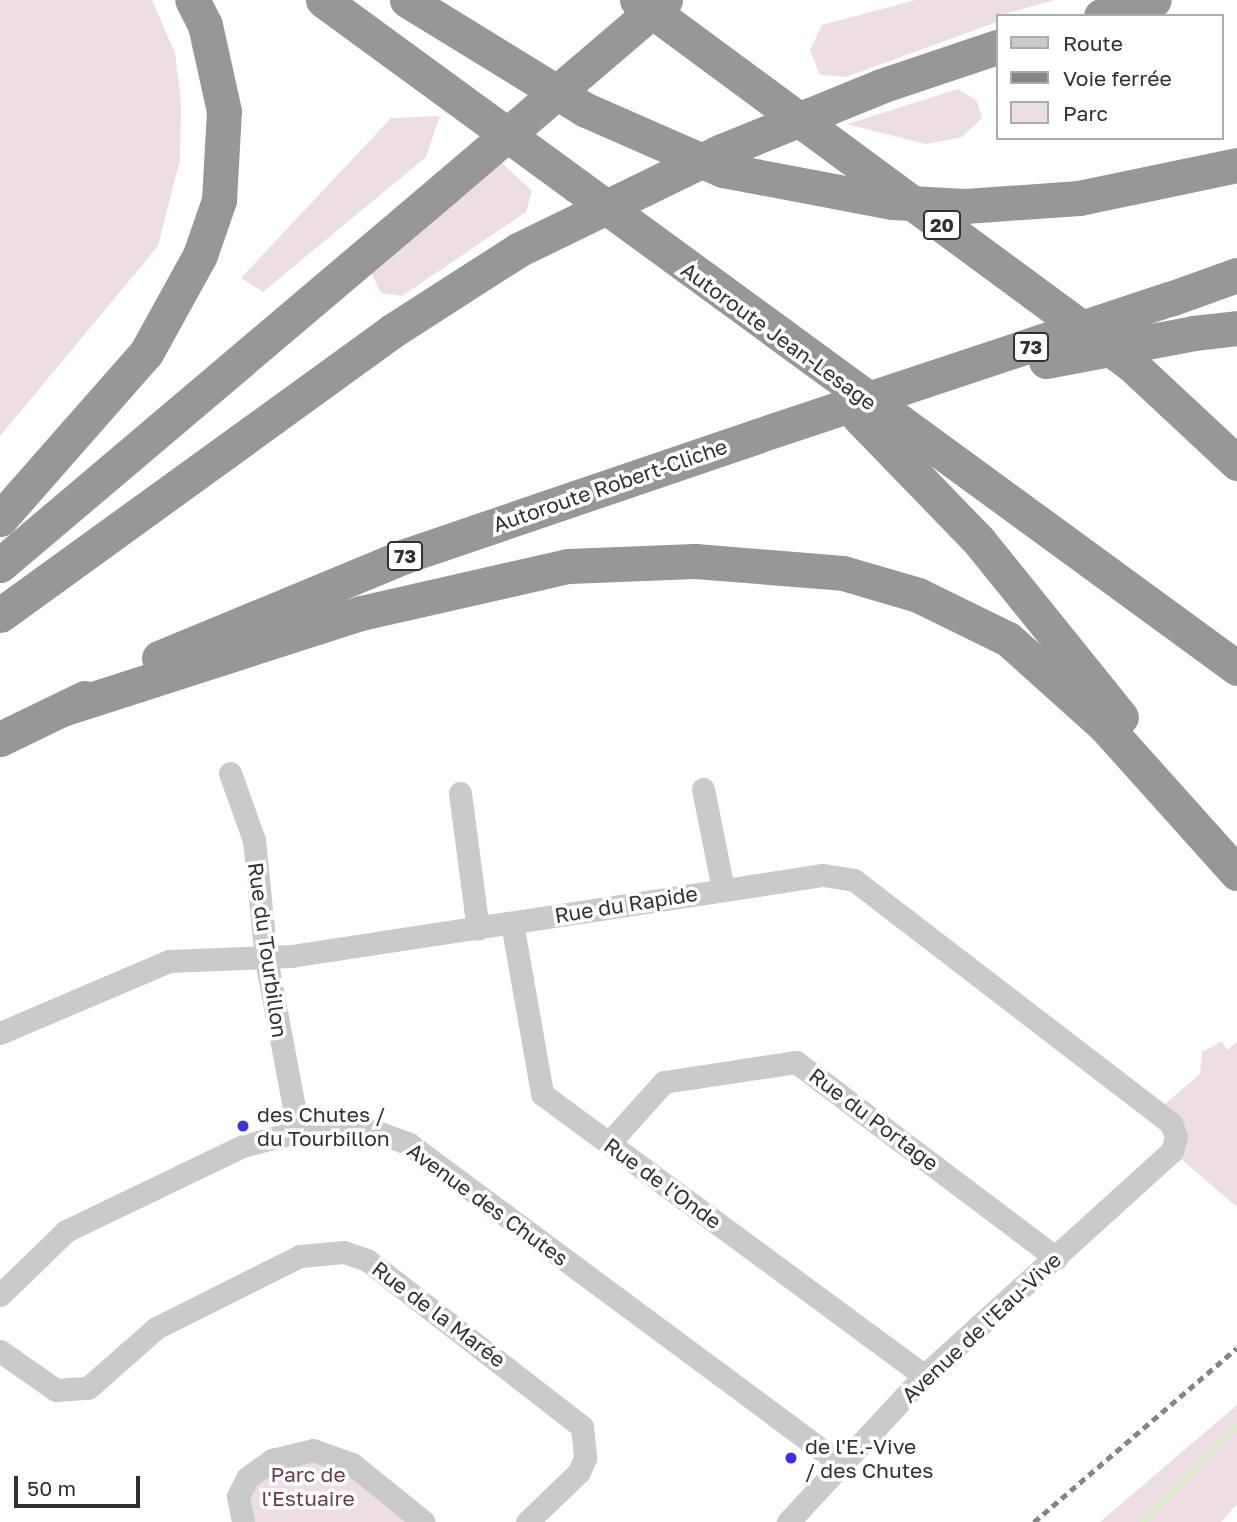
<!DOCTYPE html>
<html>
<head>
<meta charset="utf-8">
<style>
	body { margin:0 }
	#map { position:relative; width:1237px; height:1522px; overflow:hidden; background:#fff; font-family:"Golos Text",sans-serif }
	div>[style] { position:absolute }
	[style*='--x'] { left:calc(var(--x)*1px); top:calc(var(--y)*1px); width:calc(var(--w)*1px); rotate:calc(var(--a)*1deg) }
	.green>* { inset:0; background:#eddee3 }
	.stream>* { height:5px; margin:-2.5px; padding:0 2.5px; transform-origin:2.5px; border-radius:2.5px; background:#d9eec9 }
	.minor>* { height:23px; margin:-11.5px; padding:0 11.5px; transform-origin:11.5px; border-radius:11.5px; background:#cacaca }
	.highway>* { height:35px; margin:-17.5px; padding:0 17.5px; transform-origin:17.5px; border-radius:17.5px; background:#979797 }
	.rail>* { height:5px; margin-top:-2.5px; transform-origin:0; background:repeating-linear-gradient(90deg,#858585 0 7px,transparent 0 12px) }
	.highway-bridge>* { height:35px; margin:-17.5px; padding:0 17.5px; transform-origin:17.5px; border-radius:17.5px; background:#979797 }
	.dots>* { width:19px; height:19px; translate:-50% -50%; box-sizing:border-box; border:4px solid #fff; border-radius:50% }
	span { translate:-50% -50%; white-space:nowrap; text-align:center; line-height:1.15; -webkit-text-stroke:7px #fff; paint-order:stroke }
	.shield-label span { padding:2px 5px; background:#fff; border:2px solid; border-radius:5px; -webkit-text-stroke-width:0 }
	.shield-label { font-size:19px; color:#303030; font-weight:700 }
	.street-label { font-size:21px; color:#303030 }
	.poi-label { font-size:21px; color:#303030 }
	.left { translate:0 -50%; text-align:left }
	.park-label { font-size:21px; color:#6e3b4a }
	.legend { position:absolute; left:996px; top:14px; width:228px; height:126px; box-sizing:border-box; background:#fff; border:2px solid #acacac; margin:0; padding:9px 12px; list-style:none; font-size:21px; color:#303030 }
	.legend li { display:flex; align-items:center; gap:14px; height:35px }
	.legend b { width:35px; border:2px solid #acacac }
	.scale { position:absolute; left:14px; top:1476px; width:126px; height:32px; box-sizing:border-box; border:4px solid #303030; border-top:0; padding-left:9px; font-size:21px; line-height:24px; white-space:nowrap; color:#303030; -webkit-text-stroke:5px #fff; paint-order:stroke }
</style>
</head>
<body>
<div id="map">
	<div class="green">
		<div style="clip-path:polygon(0 0,152px 0,175px 53px,181px 102px,180px 160px,158px 246px,0 436px)"></div>
		<div style="clip-path:polygon(916px 0,1055px 0,997px 16px,997px 22px,846px 77px,820px 75px,810px 50px,822px 25px)"></div>
		<div style="clip-path:polygon(958px 89px,977px 101px,982px 118px,962px 137px,926px 144px,847px 124px)"></div>
		<div style="clip-path:polygon(440px 116px,426px 157px,263px 292px,241px 278px,391px 118px)"></div>
		<div style="clip-path:polygon(501px 162px,532px 191px,526px 212px,402px 296px,381px 293px,371px 273px)"></div>
		<div style="clip-path:polygon(1222px 1041px,1227px 1050px,1237px 1042px,1237px 1207px,1172px 1151px,1156px 1112px,1200px 1074px,1202px 1052px)"></div>
		<div style="clip-path:polygon(1237px 1405px,1237px 1504px,1221px 1522px,1100px 1522px)"></div>
		<div style="clip-path:polygon(313px 1450px,424px 1522px,243px 1522px,247px 1478px)"></div>
	</div>
	<div class="stream">
		<div style="--x:1142;--y:1522;--w:136;--a:-45.9"></div>
	</div>
	<div class="minor">
		<div style="--x:230;--y:773;--w:71;--a:70.3"></div>
		<div style="--x:254;--y:840;--w:120;--a:84.2"></div>
		<div style="--x:266;--y:959;--w:173;--a:79.3"></div>
		<div style="--x:703;--y:789;--w:102;--a:78.7"></div>
		<div style="--x:460;--y:793;--w:137;--a:82.5"></div>
		<div style="--x:512;--y:923;--w:174;--a:80"></div>
		<div style="--x:542;--y:1094;--w:475;--a:36.4"></div>
		<div style="--x:0;--y:1033;--w:184;--a:-23.1"></div>
		<div style="--x:169;--y:961;--w:122;--a:-2.3"></div>
		<div style="--x:291;--y:956;--w:538;--a:-8.66"></div>
		<div style="--x:823;--y:875;--w:31;--a:9"></div>
		<div style="--x:854;--y:880;--w:399;--a:37.5"></div>
		<div style="--x:1171;--y:1123;--w:15;--a:70"></div>
		<div style="--x:1176;--y:1137;--w:15;--a:106"></div>
		<div style="--x:1172;--y:1151;--w:335;--a:137.8"></div>
		<div style="--x:924;--y:1376;--w:200;--a:133"></div>
		<div style="--x:609;--y:1143;--w:82;--a:-48"></div>
		<div style="--x:664;--y:1082;--w:134;--a:-8.6"></div>
		<div style="--x:796;--y:1062;--w:326;--a:37"></div>
		<div style="--x:0;--y:1295;--w:92;--a:-44.1"></div>
		<div style="--x:66;--y:1231;--w:196;--a:-25.7"></div>
		<div style="--x:243;--y:1146;--w:74;--a:-14.8"></div>
		<div style="--x:315;--y:1127;--w:59;--a:3.9"></div>
		<div style="--x:374;--y:1131;--w:37;--a:20"></div>
		<div style="--x:409;--y:1144;--w:534;--a:36.55"></div>
		<div style="--x:0;--y:1351;--w:68;--a:34.9"></div>
		<div style="--x:56;--y:1390;--w:32;--a:-4"></div>
		<div style="--x:88;--y:1388;--w:91;--a:-41.4"></div>
		<div style="--x:156;--y:1328;--w:161;--a:-26.6"></div>
		<div style="--x:300;--y:1256;--w:44;--a:-5.2"></div>
		<div style="--x:344;--y:1252;--w:24;--a:19"></div>
		<div style="--x:367;--y:1260;--w:272;--a:37.8"></div>
		<div style="--x:582;--y:1427;--w:31;--a:84"></div>
		<div style="--x:585;--y:1458;--w:15;--a:113"></div>
		<div style="--x:579;--y:1472;--w:72;--a:136.1"></div>
		<div style="--x:243;--y:1522;--w:26;--a:-101"></div>
		<div style="--x:238;--y:1496;--w:20;--a:-63"></div>
		<div style="--x:247;--y:1478;--w:31;--a:-36"></div>
		<div style="--x:272;--y:1460;--w:42;--a:-13.7"></div>
		<div style="--x:313;--y:1450;--w:41;--a:19.7"></div>
		<div style="--x:352;--y:1464;--w:92;--a:38.9"></div>
	</div>
	<div class="highway">
		<div style="--x:323;--y:0;--w:1132;--a:36.16"></div>
		<div style="--x:407;--y:0;--w:210;--a:31.6"></div>
		<div style="--x:586;--y:110;--w:150;--a:23.7"></div>
		<div style="--x:637;--y:0;--w:615;--a:36.4"></div>
		<div style="--x:1132;--y:365;--w:144;--a:43"></div>
		<div style="--x:1101;--y:16;--w:55;--a:-16.8"></div>
		<div style="--x:881;--y:86;--w:122;--a:-18.6"></div>
		<div style="--x:1079;--y:198;--w:161;--a:-11.8"></div>
		<div style="--x:1170;--y:299;--w:71;--a:-19.7"></div>
		<div style="--x:1194;--y:333;--w:43;--a:-6.6"></div>
		<div style="--x:859;--y:417;--w:173;--a:45.9"></div>
		<div style="--x:979;--y:541;--w:226;--a:51.1"></div>
		<div style="--x:0;--y:519;--w:221;--a:-48.7"></div>
		<div style="--x:146;--y:353;--w:112;--a:-61.1"></div>
		<div style="--x:200;--y:255;--w:58;--a:-70.9"></div>
		<div style="--x:219;--y:200;--w:89;--a:-86.8"></div>
		<div style="--x:224;--y:111;--w:88;--a:-102.5"></div>
		<div style="--x:205;--y:25;--w:28;--a:-117"></div>
		<div style="--x:0;--y:565;--w:585;--a:-40.28"></div>
		<div style="--x:0;--y:615;--w:484;--a:-35.9"></div>
		<div style="--x:392;--y:331;--w:150;--a:-32.7"></div>
		<div style="--x:159;--y:658;--w:266;--a:-22.5"></div>
		<div style="--x:405;--y:556;--w:372;--a:-18.8"></div>
		<div style="--x:65;--y:708;--w:311;--a:-17.8"></div>
		<div style="--x:361;--y:613;--w:212;--a:-12.8"></div>
		<div style="--x:568;--y:566;--w:127;--a:-2.3"></div>
		<div style="--x:695;--y:561;--w:148;--a:4.6"></div>
		<div style="--x:843;--y:573;--w:78;--a:16.3"></div>
		<div style="--x:918;--y:595;--w:100;--a:26.1"></div>
		<div style="--x:1008;--y:639;--w:129;--a:41.9"></div>
		<div style="--x:1104;--y:725;--w:199;--a:48.1"></div>
		<div style="--x:0;--y:739;--w:94;--a:-25.8"></div>
	</div>
	<div class="rail">
		<div style="--x:1034;--y:1522;--w:267;--a:-40.6"></div>
	</div>
	<div class="highway-bridge">
		<div style="--x:723;--y:170;--w:172;--a:10.7"></div>
		<div style="--x:892;--y:202;--w:73;--a:3.1"></div>
		<div style="--x:965;--y:206;--w:114;--a:-4"></div>
		<div style="--x:446;--y:187;--w:288;--a:-40.5"></div>
		<div style="--x:518;--y:250;--w:227;--a:-25.9"></div>
		<div style="--x:722;--y:151;--w:172;--a:-22.2"></div>
		<div style="--x:1046;--y:361;--w:151;--a:-10.7"></div>
		<div style="--x:757;--y:436;--w:435;--a:-18.4"></div>
	</div>
	<div class="dots">
		<div style="left:243px;top:1126px;background:#3f2dec"></div>
		<div style="left:791px;top:1458px;background:#3f2dec"></div>
	</div>
	<div class="shield-label">
		<span style="left:942px;top:225px">20</span>
		<span style="left:1031px;top:347px">73</span>
		<span style="left:405px;top:556px">73</span>
	</div>
	<div class="street-label">
		<span style="left:779px;top:336px;rotate:36deg">Autoroute Jean-Lesage</span>
		<span style="left:610px;top:485px;rotate:-19deg">Autoroute Robert-Cliche</span>
		<span style="left:626px;top:904px;rotate:-9deg">Rue du Rapide</span>
		<span style="left:268px;top:950px;rotate:82deg">Rue du Tourbillon</span>
		<span style="left:874px;top:1119px;rotate:37deg">Rue du Portage</span>
		<span style="left:663px;top:1183px;rotate:36deg">Rue de l'Onde</span>
		<span style="left:488px;top:1204px;rotate:36deg">Avenue des Chutes</span>
		<span style="left:439px;top:1314px;rotate:37deg">Rue de la Marée</span>
		<span style="left:981px;top:1327px;rotate:-43deg">Avenue de l'Eau-Vive</span>
	</div>
	<div class="poi-label">
		<span class="left" style="left:257px;top:1126px">des Chutes /<br>du Tourbillon</span>
		<span class="left" style="left:805px;top:1458px">de l'E.-Vive<br>/ des Chutes</span>
	</div>
	<div class="park-label">
		<span style="left:308px;top:1486px">Parc de<br>l'Estuaire</span>
	</div>
	<ul class="legend">
	<li><b style="height:9px;background:#cacaca"></b>Route</li>
	<li><b style="height:9px;background:#858585"></b>Voie ferrée</li>
	<li><b style="height:19px;background:#eddee3"></b>Parc</li>
	</ul>
	<div class="scale">50 m</div>
</div>
</body>
</html>
